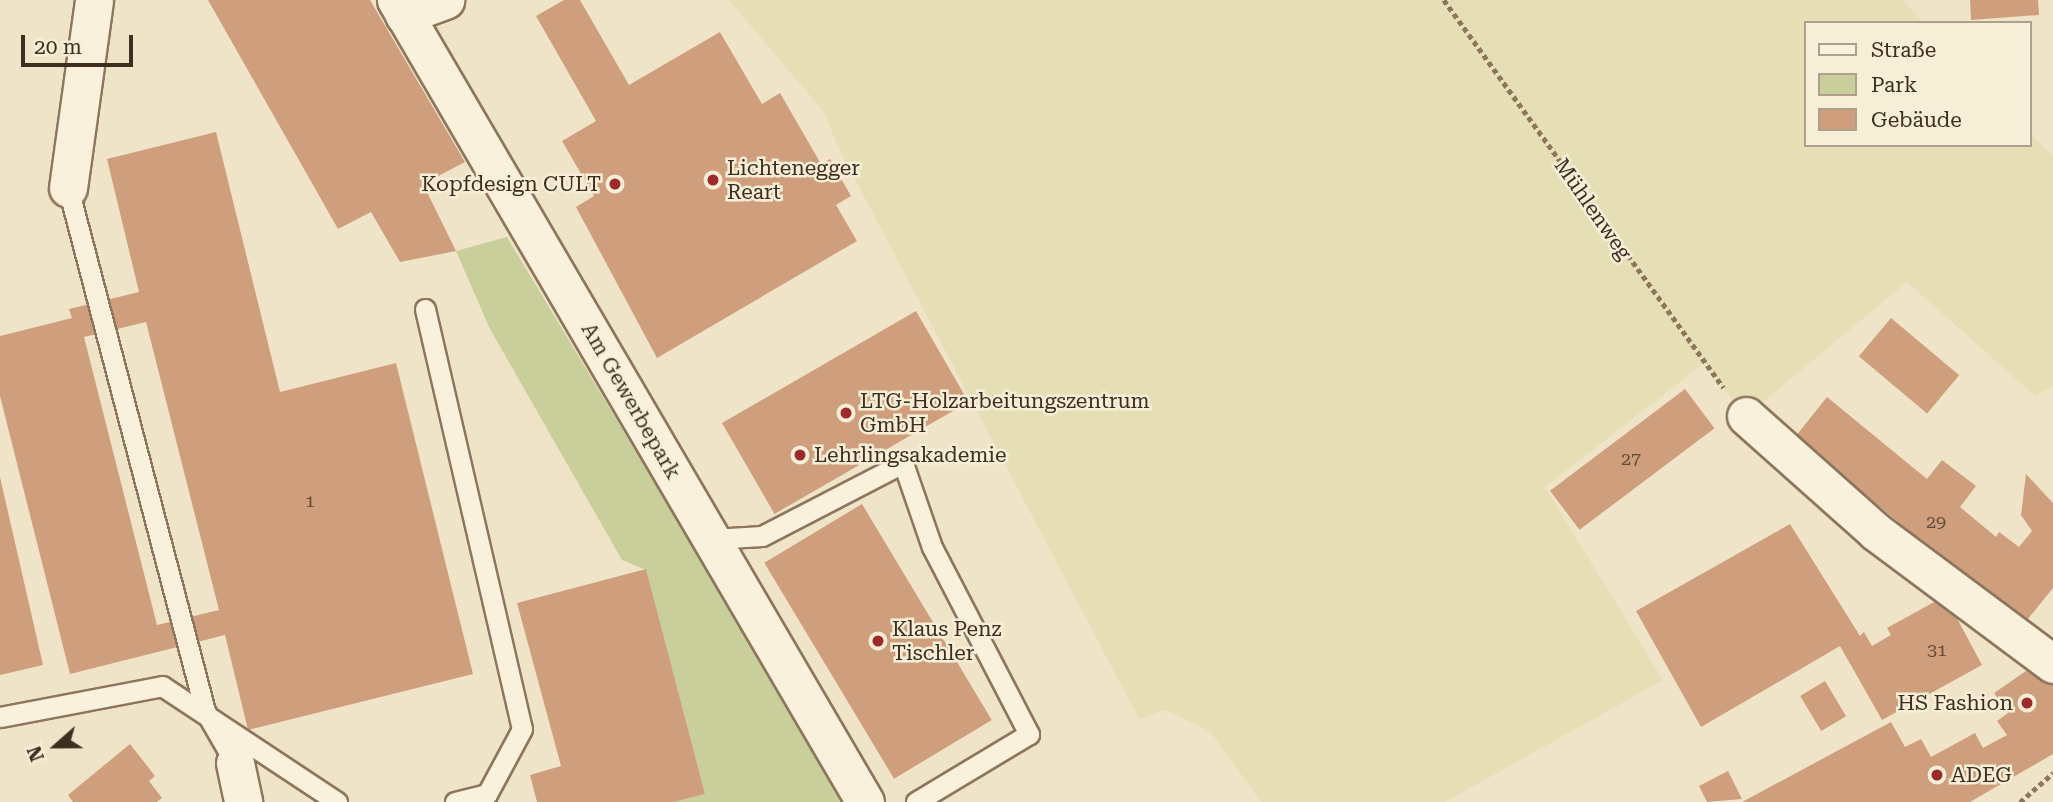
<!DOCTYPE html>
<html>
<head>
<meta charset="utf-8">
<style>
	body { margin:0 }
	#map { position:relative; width:2053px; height:802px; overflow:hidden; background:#f0e4c8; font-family:"Roboto Serif",serif }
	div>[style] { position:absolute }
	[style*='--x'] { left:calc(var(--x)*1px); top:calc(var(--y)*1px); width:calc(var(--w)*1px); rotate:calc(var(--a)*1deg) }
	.farmland>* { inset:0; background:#e6deb5 }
	.green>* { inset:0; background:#c9cf9b }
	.building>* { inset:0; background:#cf9f7d; transform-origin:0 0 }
	.path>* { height:4.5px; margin-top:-2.25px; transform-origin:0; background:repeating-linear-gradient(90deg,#8d765c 0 5px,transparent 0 8.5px) }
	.roads { filter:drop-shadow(2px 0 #8d765c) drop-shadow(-2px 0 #8d765c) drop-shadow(0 2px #8d765c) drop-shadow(0 -2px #8d765c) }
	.lane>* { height:19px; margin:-9.5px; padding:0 9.5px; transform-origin:9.5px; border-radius:9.5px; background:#faf1dc }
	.street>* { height:37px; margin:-18.5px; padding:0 18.5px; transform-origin:18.5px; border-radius:18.5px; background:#faf1dc }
	.dots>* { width:19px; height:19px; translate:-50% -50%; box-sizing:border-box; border:4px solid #f7eed8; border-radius:50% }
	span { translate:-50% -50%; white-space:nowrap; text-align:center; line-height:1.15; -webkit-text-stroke:5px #f7eed8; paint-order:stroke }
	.number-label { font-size:18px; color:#624a37 }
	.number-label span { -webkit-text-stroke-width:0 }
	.poi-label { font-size:21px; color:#3d2e20 }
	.left { translate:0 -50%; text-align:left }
	.right { translate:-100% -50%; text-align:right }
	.street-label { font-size:21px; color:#3d2e20 }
	.legend { position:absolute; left:1804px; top:21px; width:228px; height:126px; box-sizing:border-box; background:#f7eed8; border:2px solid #ada18e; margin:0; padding:9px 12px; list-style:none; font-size:21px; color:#3d2e20 }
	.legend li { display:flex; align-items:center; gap:14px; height:35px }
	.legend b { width:35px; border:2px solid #ada18e }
	.north { position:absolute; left:21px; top:711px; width:70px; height:70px; -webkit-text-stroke:5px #f7eed8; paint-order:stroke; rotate:249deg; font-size:19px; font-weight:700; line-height:28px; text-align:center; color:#3d2e20 }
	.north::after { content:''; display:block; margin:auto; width:24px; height:32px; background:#3d2e20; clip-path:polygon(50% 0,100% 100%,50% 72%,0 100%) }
	.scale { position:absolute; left:21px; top:35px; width:112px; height:32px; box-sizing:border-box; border:4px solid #3d2e20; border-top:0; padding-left:9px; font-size:21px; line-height:24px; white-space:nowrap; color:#3d2e20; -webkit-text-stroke:5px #f7eed8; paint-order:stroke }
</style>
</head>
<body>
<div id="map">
	<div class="farmland">
		<div style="clip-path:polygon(729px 0,1902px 0,1924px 23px,1806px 23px,1806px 145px,2030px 145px,2030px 133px,2053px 156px,2053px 386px,2035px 396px,1907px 282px,1746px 416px,1703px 364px,1545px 487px,1663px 680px,1445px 802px,1261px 802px,1210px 731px,1165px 710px,1139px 719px,837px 145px,824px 112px)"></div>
	</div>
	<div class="green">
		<div style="clip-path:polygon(507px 237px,846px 802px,674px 802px,705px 794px,646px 570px,622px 560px,490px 329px,456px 251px)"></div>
	</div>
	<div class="building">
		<div style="clip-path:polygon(208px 0,370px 0,465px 162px,423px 184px,456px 251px,400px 262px,371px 212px,338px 229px)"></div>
		<div style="clip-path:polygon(564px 0,580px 0,629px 85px,720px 32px,762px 104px,780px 93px,821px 164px,830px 159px,851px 196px,836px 205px,857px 241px,657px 358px,576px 207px,594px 196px,562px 141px,596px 121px,536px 16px)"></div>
		<div style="clip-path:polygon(1970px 0,2038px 0,2039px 15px,1971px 20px)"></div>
		<div style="clip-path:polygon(evenodd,216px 132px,280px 392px,396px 363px,473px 674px,248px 730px,225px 635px,70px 674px,0 396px,0 336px,72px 318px,69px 309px,139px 292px,107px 159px,216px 132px,146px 322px,219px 610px,157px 625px,84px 337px,146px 322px)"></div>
		<div style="left:916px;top:311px;width:105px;height:224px;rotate:60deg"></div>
		<div style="left:1891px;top:318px;width:89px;height:50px;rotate:40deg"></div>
		<div style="left:1685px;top:389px;width:49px;height:169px;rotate:53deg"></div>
		<div style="clip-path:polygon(1827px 397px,1927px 479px,1942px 460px,1976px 486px,1960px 507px,1996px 537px,1999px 532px,2019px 547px,2032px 531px,2021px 515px,2026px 474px,2053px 503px,2053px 588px,2023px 625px,1795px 437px)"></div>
		<div style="clip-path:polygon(0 477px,43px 665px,0 675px)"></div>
		<div style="left:862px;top:504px;width:252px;height:114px;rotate:59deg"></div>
		<div style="clip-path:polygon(1790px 524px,1860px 636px,1864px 632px,1872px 646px,1891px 635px,1887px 628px,1945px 596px,1982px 665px,1882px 720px,1840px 646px,1701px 727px,1636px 611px)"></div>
		<div style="clip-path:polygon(646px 569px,705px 794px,674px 802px,537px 802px,530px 775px,561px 766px,517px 603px)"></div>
		<div style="clip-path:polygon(2042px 660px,2053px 677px,2053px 754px,1970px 802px,1742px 802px,1891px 722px,1905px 747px,1921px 739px,1931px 757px,1975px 733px,1983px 748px,2007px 735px,1997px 721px,2008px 713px,1994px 693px)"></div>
		<div style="left:1825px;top:681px;width:41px;height:29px;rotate:59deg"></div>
		<div style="clip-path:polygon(130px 744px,155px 776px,149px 781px,162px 798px,157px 802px,73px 802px,68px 795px)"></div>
		<div style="clip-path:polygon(1728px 771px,1742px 799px,1707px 802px,1699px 786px)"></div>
	</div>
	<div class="path">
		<div style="--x:1444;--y:0;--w:478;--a:54.2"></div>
		<div style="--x:2020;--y:802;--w:44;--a:-41.3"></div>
	</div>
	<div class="roads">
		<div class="lane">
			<div style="--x:68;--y:188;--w:541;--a:75.32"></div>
			<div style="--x:205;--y:711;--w:60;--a:60"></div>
			<div style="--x:425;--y:309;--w:431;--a:77"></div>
			<div style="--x:522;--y:729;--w:74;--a:118.3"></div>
			<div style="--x:487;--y:794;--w:33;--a:166"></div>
			<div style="--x:712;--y:539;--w:50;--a:-3.4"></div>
			<div style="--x:762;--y:536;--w:159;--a:-27.4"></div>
			<div style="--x:903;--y:463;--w:89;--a:71"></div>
			<div style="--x:932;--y:547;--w:211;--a:62.6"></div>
			<div style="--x:1029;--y:734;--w:132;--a:149"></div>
			<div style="--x:0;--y:717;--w:165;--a:-10.8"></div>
			<div style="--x:162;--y:686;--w:210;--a:33.5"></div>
		</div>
		<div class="street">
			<div style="--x:396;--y:0;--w:929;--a:59.68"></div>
			<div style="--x:404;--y:15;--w:44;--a:-20.1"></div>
			<div style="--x:68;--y:188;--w:190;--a:-82.1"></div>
			<div style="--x:1746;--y:416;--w:174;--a:41.7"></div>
			<div style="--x:1876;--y:532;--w:221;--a:36.7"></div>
			<div style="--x:235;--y:763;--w:40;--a:78"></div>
		</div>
	</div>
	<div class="dots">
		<div style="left:713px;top:180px;background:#9e2a2b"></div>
		<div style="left:615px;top:184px;background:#9e2a2b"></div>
		<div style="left:846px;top:413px;background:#9e2a2b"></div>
		<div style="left:800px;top:455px;background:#9e2a2b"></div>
		<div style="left:878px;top:641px;background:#9e2a2b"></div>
		<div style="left:2027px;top:703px;background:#9e2a2b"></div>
		<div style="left:1937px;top:775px;background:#9e2a2b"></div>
	</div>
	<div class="number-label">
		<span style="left:1631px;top:459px">27</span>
		<span style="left:310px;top:501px">1</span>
		<span style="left:1936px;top:522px">29</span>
		<span style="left:1937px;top:650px">31</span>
	</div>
	<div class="poi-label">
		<span class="left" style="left:727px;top:180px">Lichtenegger<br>Reart</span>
		<span class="right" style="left:601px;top:184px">Kopfdesign CULT</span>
		<span class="left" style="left:860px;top:413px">LTG-Holzarbeitungszentrum<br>GmbH</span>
		<span class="left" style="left:814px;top:455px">Lehrlingsakademie</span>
		<span class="left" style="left:892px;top:641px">Klaus Penz<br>Tischler</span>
		<span class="right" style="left:2013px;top:703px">HS Fashion</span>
		<span class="left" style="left:1951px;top:775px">ADEG</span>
	</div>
	<div class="street-label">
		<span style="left:1593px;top:209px;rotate:55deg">Mühlenweg</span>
		<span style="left:631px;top:401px;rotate:60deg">Am Gewerbepark</span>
	</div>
	<ul class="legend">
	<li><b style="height:9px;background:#faf1dc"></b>Straße</li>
	<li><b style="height:19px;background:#c9cf9b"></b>Park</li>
	<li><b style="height:19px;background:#cf9f7d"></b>Gebäude</li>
	</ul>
	<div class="north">N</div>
	<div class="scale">20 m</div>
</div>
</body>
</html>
